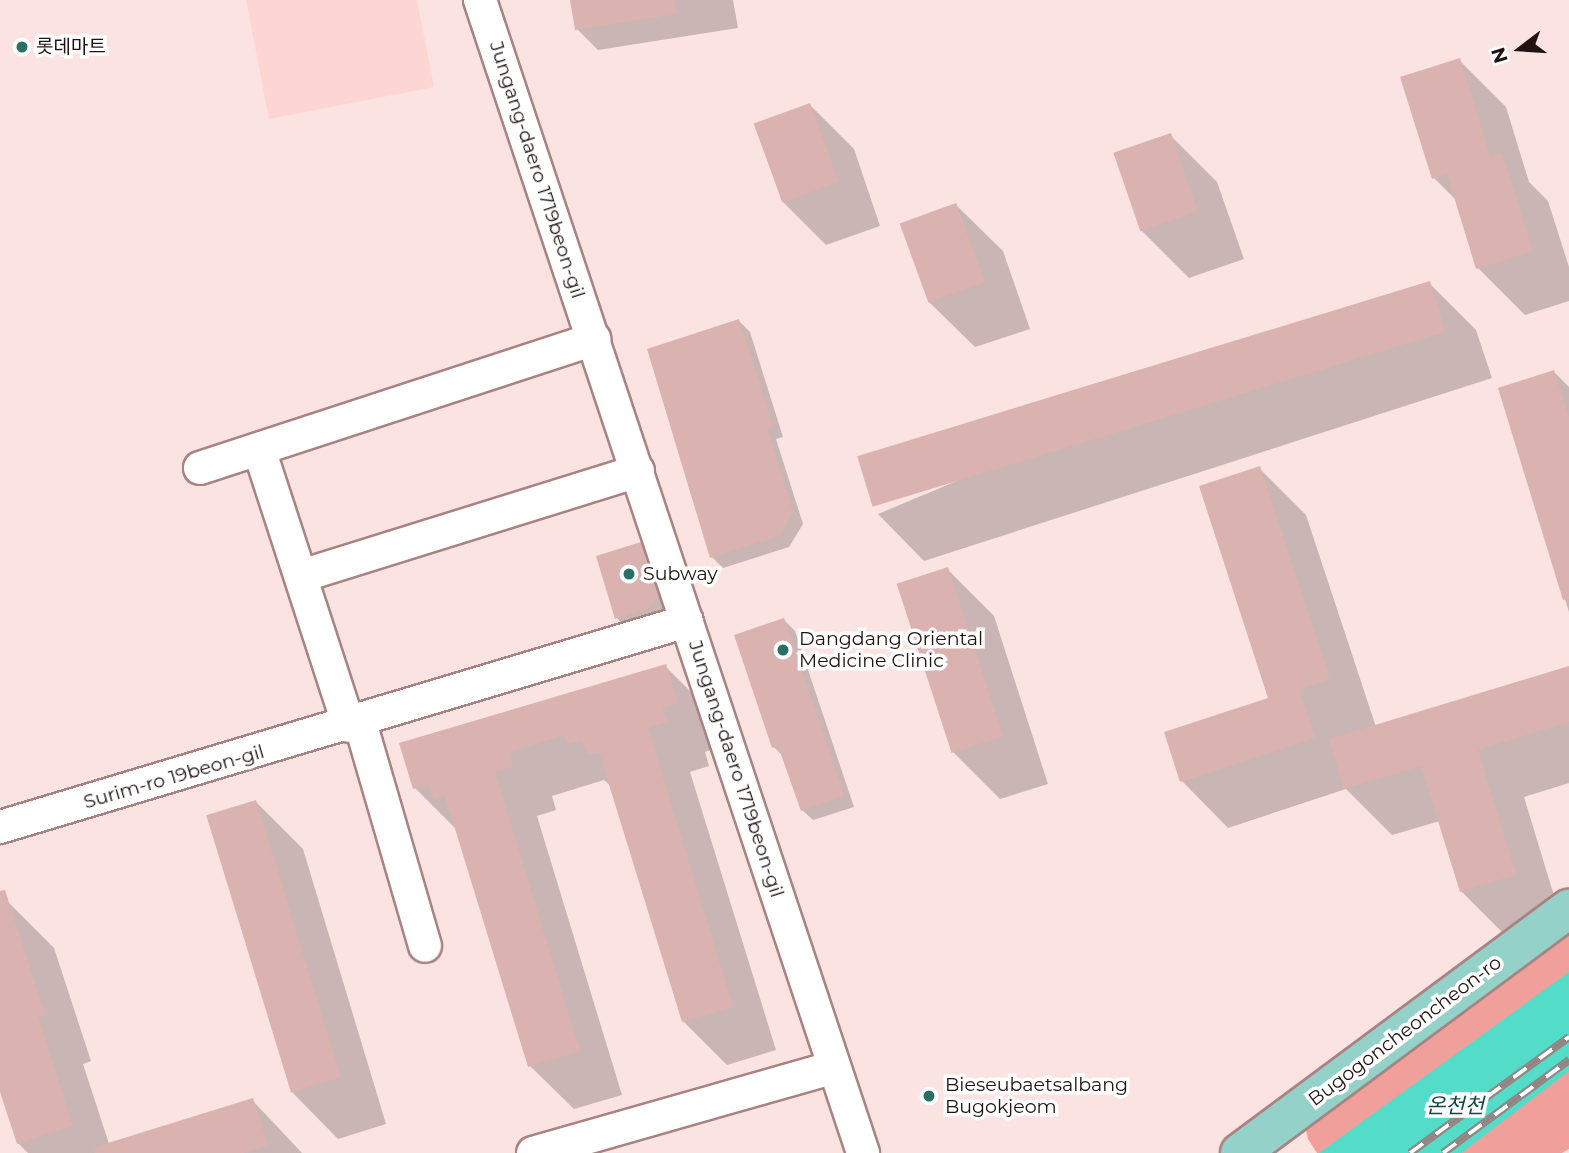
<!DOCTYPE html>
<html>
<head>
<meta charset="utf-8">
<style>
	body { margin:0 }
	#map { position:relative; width:1569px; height:1153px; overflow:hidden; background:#fbe3e1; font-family:Montserrat,"Noto Sans KR",sans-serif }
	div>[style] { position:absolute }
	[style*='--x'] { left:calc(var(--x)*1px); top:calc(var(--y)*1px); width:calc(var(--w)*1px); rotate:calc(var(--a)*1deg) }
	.built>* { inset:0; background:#fdd6d3 }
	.green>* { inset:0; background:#f09f9a }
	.water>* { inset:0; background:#53ddc8 }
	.shadow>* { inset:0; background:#0003 }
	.building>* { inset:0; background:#dab3b1; transform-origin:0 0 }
	.roads { filter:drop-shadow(2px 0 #a88381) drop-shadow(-2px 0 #a88381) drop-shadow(0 2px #a88381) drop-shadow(0 -2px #a88381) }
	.minor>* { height:32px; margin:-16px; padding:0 16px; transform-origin:16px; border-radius:16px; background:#fff }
	.major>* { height:38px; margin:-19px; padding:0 19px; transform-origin:19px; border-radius:19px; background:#94d1c8 }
	.rail>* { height:8px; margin-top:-4px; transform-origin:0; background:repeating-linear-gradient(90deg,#fff 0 16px,#968381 0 32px); box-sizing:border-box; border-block:2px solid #968381 }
	.dots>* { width:19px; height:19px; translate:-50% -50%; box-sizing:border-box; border:4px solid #fff; border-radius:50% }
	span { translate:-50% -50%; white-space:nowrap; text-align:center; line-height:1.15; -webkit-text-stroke:7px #fff; paint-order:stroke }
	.poi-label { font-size:19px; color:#1f1211 }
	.left { translate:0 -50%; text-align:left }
	.street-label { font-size:19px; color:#1f1211 }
	.water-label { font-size:21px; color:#0c4941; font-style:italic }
	.north { position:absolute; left:1485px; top:14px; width:70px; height:70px; -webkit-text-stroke:5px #fff; paint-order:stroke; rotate:253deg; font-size:19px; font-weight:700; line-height:28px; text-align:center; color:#1f1211 }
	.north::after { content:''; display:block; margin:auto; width:24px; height:32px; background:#1f1211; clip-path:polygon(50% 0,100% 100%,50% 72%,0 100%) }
</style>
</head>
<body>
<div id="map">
	<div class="built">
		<div style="clip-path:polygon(246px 0,417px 0,434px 87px,269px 119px)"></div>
	</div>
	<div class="green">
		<div style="clip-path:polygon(1569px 922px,1569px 1149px,1562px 1153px,1317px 1153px,1308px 1139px,1303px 1117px)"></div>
	</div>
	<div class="water">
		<div style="clip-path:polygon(1569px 972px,1569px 1071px,1461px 1153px,1319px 1153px)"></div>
	</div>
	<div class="shadow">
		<div style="clip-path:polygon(572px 0,733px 0,738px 28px,598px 50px,577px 29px)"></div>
		<div style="clip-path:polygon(1459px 60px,1506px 107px,1529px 182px,1548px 201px,1569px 267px,1569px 301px,1525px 315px,1478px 268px,1457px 201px,1434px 178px)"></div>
		<div style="clip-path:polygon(810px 105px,854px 149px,880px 226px,826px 245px,782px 201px,755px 124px)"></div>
		<div style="clip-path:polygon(1170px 135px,1217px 182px,1244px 259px,1189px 278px,1142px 231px)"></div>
		<div style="clip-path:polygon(956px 205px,1003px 251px,1030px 329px,975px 347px,928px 301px)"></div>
		<div style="clip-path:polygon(1429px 283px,1476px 330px,1492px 378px,924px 561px,878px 514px)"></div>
		<div style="clip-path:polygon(739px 321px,750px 332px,783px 437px,776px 439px,803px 524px,789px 547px,723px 568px,712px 557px)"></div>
		<div style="clip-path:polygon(1554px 372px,1569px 387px,1569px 612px,1500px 389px)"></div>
		<div style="clip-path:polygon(1259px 468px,1306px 515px,1376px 727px,1569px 668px,1569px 783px,1524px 797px,1562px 922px,1508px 938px,1461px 891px,1440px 821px,1392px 835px,1346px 789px,1228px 828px,1182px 781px,1270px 699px)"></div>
		<div style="clip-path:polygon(640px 544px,651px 555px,669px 607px,660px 619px,627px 629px,617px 618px)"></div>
		<div style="clip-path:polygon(947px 569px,994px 616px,1048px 784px,1000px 799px,953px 752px,899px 585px)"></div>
		<div style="clip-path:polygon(784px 620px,795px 631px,854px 807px,813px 820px,802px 810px,784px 757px,774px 747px)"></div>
		<div style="clip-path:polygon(665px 666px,709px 710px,721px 746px,705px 752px,709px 766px,690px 772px,776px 1050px,727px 1065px,683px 1021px,612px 787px,604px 780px,552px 796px,556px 810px,537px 816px,622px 1095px,574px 1109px,530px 1066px,458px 831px,415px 788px)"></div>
		<div style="clip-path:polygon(256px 802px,303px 849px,386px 1124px,338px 1139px,292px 1092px)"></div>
		<div style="clip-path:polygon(7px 901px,54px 948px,91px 1061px,83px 1064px,112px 1153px,28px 1153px,18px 1143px,0 1086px,0 903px)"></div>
		<div style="clip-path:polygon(252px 1100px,302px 1153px,121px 1153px)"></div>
	</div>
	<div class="building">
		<div style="clip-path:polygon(570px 0,675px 0,677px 14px,575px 30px)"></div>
		<div style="clip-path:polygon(1460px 58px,1490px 156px,1502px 153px,1533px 251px,1476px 269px,1447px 174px,1432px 179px,1400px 77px)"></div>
		<div style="left:810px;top:103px;width:84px;height:60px;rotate:70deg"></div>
		<div style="left:1171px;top:133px;width:83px;height:61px;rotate:71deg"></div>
		<div style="left:956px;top:203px;width:84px;height:60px;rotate:70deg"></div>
		<div style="left:1430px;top:281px;width:53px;height:599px;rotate:73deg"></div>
		<div style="clip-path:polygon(739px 319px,773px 426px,767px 428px,793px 512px,779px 536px,710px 558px,647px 349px)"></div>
		<div style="clip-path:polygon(1554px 370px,1569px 417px,1569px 599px,1563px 600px,1498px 388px)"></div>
		<div style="clip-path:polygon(1260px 466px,1330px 679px,1299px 689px,1315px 738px,1180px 782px,1164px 732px,1268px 698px,1199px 486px)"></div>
		<div style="clip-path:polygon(641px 542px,659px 596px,649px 608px,615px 619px,596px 556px)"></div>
		<div style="left:948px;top:567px;width:178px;height:54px;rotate:72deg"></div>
		<div style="clip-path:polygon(784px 618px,844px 796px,801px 811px,778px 746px,772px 748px,734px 635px)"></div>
		<div style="clip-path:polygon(666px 664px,678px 703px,662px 708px,667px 722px,648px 728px,733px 1007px,682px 1022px,599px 752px,588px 755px,582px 740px,567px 744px,564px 735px,509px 752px,513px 767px,495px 772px,580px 1051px,528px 1067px,445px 796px,434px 800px,429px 784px,413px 789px,399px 743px)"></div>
		<div style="clip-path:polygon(1569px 666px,1569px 722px,1478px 750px,1516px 875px,1460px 892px,1421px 766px,1344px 789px,1329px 739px)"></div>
		<div style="left:256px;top:800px;width:290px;height:52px;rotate:73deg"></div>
		<div style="clip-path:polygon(5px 890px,45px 1015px,38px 1017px,73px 1126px,17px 1144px,0 1092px,0 891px)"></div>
		<div style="clip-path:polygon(253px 1098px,268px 1145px,243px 1153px,95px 1153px,95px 1147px)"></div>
	</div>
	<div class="roads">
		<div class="minor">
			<div style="--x:480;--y:0;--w:1215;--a:71.62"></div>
			<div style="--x:259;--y:449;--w:291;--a:72"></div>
			<div style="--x:200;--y:468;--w:415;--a:-18.1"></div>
			<div style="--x:301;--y:576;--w:353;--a:-17.3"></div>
			<div style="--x:360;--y:722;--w:233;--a:73.8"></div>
			<div style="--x:0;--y:827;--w:717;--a:-16.69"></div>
			<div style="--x:533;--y:1153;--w:313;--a:-15.9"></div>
		</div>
		<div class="major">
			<div style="--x:1240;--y:1153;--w:410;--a:-36.6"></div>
		</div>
	</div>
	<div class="rail">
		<div style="--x:1410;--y:1153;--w:197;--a:-36.1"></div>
		<div style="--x:1443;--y:1153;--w:157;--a:-36.4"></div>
	</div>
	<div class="dots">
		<div style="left:22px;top:47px;background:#296f64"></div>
		<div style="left:629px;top:574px;background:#296f64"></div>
		<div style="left:783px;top:650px;background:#296f64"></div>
		<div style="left:929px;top:1096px;background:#296f64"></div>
	</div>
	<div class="poi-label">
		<span class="left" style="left:36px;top:47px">롯데마트</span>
		<span class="left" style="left:643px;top:574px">Subway</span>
		<span class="left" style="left:799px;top:650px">Dangdang Oriental<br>Medicine Clinic</span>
		<span class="left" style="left:945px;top:1096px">Bieseubaetsalbang<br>Bugokjeom</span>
	</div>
	<div class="street-label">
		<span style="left:537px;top:170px;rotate:72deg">Jungang-daero 1719beon-gil</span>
		<span style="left:736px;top:769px;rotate:72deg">Jungang-daero 1719beon-gil</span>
		<span style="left:174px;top:777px;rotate:-16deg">Surim-ro 19beon-gil</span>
		<span style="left:1405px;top:1031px;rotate:-37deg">Bugogoncheoncheon-ro</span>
	</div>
	<div class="water-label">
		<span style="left:1455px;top:1106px">온천천</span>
	</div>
	<div class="north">N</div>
</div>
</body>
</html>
